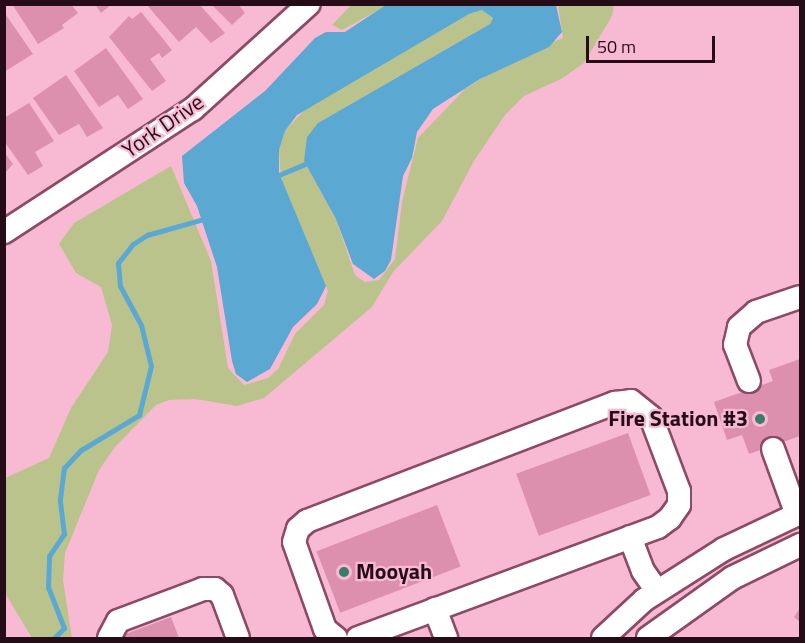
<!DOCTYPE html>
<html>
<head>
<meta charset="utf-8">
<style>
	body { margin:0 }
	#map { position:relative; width:805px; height:643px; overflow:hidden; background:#f8bad2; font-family:"Titillium Web",sans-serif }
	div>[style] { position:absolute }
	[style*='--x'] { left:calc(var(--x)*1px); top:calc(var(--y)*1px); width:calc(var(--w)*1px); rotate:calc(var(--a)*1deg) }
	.green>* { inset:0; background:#bbc38d }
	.water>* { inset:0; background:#5ba9d3 }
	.stream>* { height:5px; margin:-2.5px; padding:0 2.5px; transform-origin:2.5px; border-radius:2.5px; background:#5ba9d3 }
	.building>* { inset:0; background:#dc90ae; transform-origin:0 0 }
	.roads { filter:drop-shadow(2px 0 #8c4a66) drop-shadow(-2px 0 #8c4a66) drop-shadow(0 2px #8c4a66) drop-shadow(0 -2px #8c4a66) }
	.minor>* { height:22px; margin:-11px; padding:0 11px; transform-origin:11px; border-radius:11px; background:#fff }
	.dots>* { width:16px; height:16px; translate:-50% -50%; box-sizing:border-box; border:3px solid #f8bad2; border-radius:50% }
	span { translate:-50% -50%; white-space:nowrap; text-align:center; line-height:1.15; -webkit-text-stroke:4.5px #f8bad2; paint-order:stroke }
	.street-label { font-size:22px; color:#260c17 }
	.poi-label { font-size:22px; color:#260c17; font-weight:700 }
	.right { translate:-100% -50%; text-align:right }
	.left { translate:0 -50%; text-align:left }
	.frame { position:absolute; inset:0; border:6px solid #260c17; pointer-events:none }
	.scale { position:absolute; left:586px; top:36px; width:129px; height:27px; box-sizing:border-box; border:3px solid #260c17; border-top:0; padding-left:8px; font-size:18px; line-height:21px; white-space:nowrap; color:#260c17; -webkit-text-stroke:4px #f8bad2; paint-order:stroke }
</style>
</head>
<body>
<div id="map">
	<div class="green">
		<div style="clip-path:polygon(351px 5px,388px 5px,342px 30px,332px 25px)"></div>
		<div style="clip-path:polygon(558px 5px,614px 5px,612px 16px,584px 63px,561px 79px,524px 96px,505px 115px,474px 161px,442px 221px,393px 272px,372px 307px,264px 398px,237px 406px,195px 399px,169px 400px,156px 405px,115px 447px,99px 470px,65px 553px,63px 580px,72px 638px,32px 638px,5px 593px,5px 478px,49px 458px,71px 408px,108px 352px,112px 325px,101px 287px,76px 273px,59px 244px,74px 223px,171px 166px,211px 261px,228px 368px,244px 385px,268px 378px,278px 369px,295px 334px,324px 305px,328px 291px,281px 179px,279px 150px,285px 131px,307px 107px,469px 14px,482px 10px,493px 18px,490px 24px,318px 123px,304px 161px,336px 219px,355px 275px,365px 282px,379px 280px,395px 259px,402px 202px,418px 138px,465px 89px,515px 57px,563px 38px)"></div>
	</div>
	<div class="water">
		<div style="clip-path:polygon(386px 5px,556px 5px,562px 32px,549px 47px,480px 79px,433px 109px,417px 132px,412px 158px,403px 176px,391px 260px,385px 271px,374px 279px,353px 264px,336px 219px,304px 161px,307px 137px,318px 123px,490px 24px,493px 18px,482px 10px,469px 14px,297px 115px,285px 131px,279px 150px,279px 173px,326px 286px,317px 304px,293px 327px,270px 369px,247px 382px,236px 374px,232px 361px,217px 267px,197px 206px,184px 183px,182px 156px,265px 91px,315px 38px,326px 32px,345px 32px)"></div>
	</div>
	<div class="stream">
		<div style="--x:274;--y:177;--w:41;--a:-22.8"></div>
		<div style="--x:54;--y:638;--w:14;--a:-45"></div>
		<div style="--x:64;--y:628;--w:44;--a:-111.3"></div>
		<div style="--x:48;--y:587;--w:31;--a:-88"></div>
		<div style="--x:49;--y:556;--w:27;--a:-56"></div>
		<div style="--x:64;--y:534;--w:35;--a:-97"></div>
		<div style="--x:60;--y:499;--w:31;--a:-83"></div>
		<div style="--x:64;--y:468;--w:25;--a:-47"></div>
		<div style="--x:81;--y:450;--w:68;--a:-31.1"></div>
		<div style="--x:139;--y:415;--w:50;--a:-76.2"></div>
		<div style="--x:151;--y:366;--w:42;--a:-103.7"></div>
		<div style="--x:141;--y:325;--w:44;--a:-118.3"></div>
		<div style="--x:120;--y:286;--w:23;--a:-95"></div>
		<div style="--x:118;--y:263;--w:24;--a:-52"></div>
		<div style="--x:133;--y:244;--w:17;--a:-33"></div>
		<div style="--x:147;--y:235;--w:62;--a:-15.8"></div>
	</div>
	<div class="building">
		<div style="clip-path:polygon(12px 4px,71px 4px,78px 13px,62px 25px,64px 28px,38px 44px)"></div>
		<div style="clip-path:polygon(95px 4px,112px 4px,101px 13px)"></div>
		<div style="clip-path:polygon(146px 4px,199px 4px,225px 33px,211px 43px,196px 27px,179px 42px)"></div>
		<div style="clip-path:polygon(211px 4px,238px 4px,245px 13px,232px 25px)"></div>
		<div style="clip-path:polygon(4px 12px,33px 54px,4px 72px)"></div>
		<div style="clip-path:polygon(141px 12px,172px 50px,162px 58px,159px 53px,150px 59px,166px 81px,152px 91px,109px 37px,129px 16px,132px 19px)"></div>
		<div style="clip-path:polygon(106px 48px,143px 99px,128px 109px,118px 95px,99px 107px,74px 71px)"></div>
		<div style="clip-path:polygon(66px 75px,103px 128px,87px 137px,79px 124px,59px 135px,33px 98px)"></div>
		<div style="clip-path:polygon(29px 103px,54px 141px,35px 152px,43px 166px,28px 175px,4px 141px,4px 118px)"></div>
		<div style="clip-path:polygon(4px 152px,13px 164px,4px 174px)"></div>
		<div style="clip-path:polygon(800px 359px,800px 436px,749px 454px,742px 435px,727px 440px,714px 402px,773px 381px,769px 370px)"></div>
		<div style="left:628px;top:433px;width:66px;height:119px;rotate:70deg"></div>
		<div style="left:437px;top:505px;width:66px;height:129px;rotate:69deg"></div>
		<div style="clip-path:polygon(800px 608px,800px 622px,794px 617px)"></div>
		<div style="clip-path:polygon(171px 617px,179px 638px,115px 638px)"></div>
	</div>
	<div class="roads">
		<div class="minor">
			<div style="--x:4;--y:232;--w:225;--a:-33.1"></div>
			<div style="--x:193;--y:109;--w:156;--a:-42.2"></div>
			<div style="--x:749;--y:381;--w:39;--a:-111"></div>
			<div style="--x:735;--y:345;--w:18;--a:-77"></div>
			<div style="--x:739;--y:327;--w:23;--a:-41"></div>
			<div style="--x:756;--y:312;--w:46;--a:-18.8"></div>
			<div style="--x:773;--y:449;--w:70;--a:70"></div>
			<div style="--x:630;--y:537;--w:36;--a:69"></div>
			<div style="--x:643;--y:571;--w:24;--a:55"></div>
			<div style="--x:435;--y:609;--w:31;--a:69"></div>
			<div style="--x:109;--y:638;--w:19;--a:-62"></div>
			<div style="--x:118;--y:621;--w:91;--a:-20.6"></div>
			<div style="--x:203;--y:589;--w:12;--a:0"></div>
			<div style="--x:215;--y:589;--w:9;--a:41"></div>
			<div style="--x:222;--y:595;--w:46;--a:69.6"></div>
			<div style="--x:336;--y:638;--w:14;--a:-141"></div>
			<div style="--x:325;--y:629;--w:92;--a:-109.6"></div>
			<div style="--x:294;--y:542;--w:14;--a:-73"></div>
			<div style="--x:298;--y:529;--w:12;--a:-42"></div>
			<div style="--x:307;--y:521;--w:330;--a:-21"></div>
			<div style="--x:615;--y:403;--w:16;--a:-7"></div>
			<div style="--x:631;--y:401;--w:26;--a:39"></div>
			<div style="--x:651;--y:417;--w:79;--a:69.3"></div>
			<div style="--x:679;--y:491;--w:14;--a:90"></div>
			<div style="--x:679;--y:505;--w:16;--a:125"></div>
			<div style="--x:670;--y:518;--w:15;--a:143"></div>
			<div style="--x:658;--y:527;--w:320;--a:159.7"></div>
			<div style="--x:603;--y:638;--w:56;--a:-42.8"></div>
			<div style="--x:644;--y:600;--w:95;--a:-32.5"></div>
			<div style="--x:724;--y:549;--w:84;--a:-25.3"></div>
			<div style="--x:648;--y:638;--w:103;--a:-35.5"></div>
			<div style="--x:732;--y:578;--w:76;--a:-25.9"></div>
		</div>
	</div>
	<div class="dots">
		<div style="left:760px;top:419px;background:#3a7b6a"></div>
		<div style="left:344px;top:572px;background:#3a7b6a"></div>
	</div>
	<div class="street-label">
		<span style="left:163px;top:126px;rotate:-35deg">York Drive</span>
	</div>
	<div class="poi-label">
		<span class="right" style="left:748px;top:419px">Fire Station #3</span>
		<span class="left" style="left:356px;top:572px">Mooyah</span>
	</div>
	<div class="frame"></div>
	<div class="scale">50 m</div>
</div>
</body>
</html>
